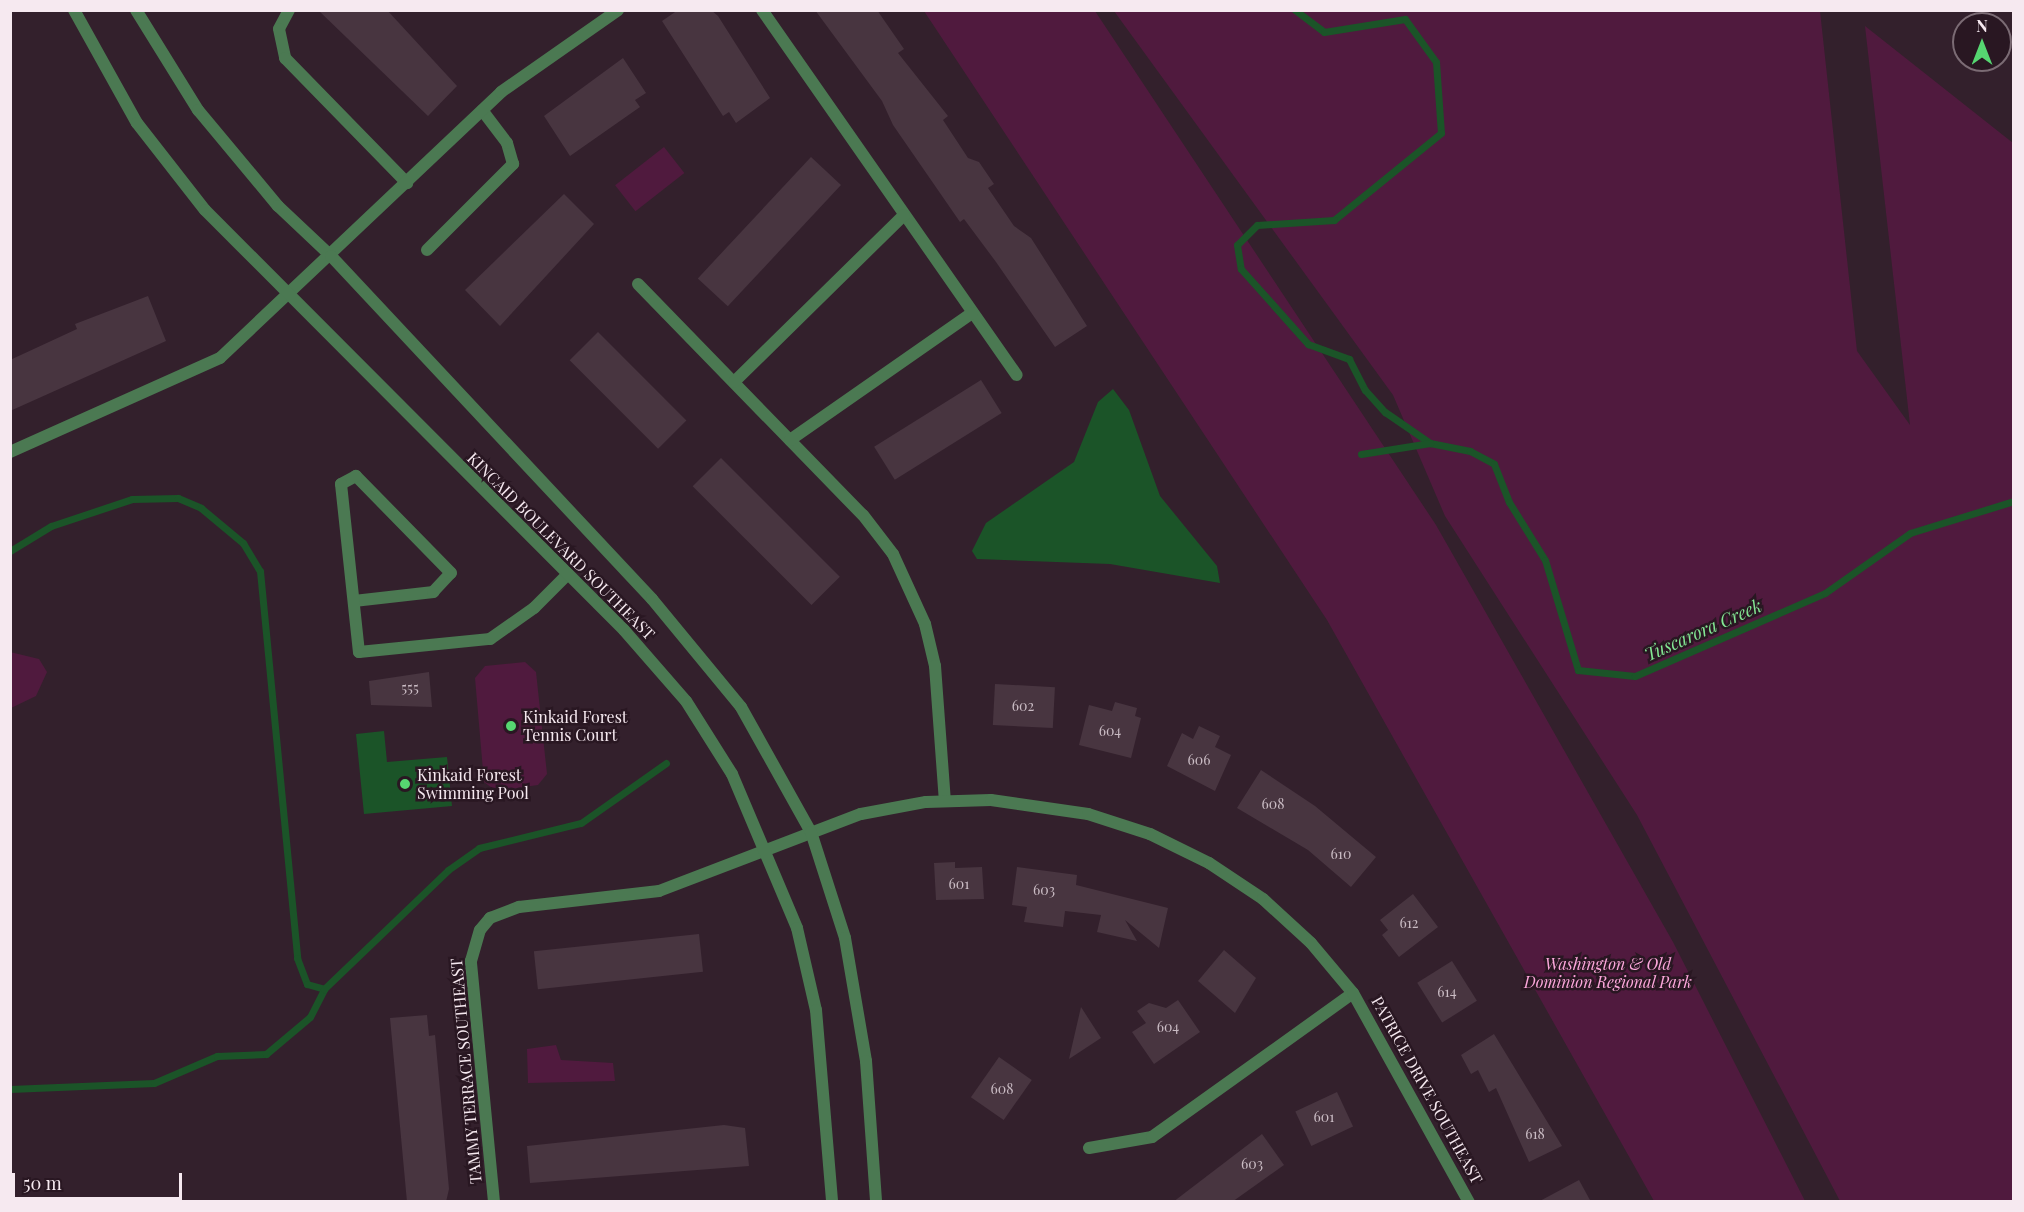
<!DOCTYPE html>
<html>
<head>
<meta charset="utf-8">
<style>
	body { margin:0 }
	#map { position:relative; width:2024px; height:1212px; overflow:hidden; background:#33202c; font-family:"Playfair Display",serif }
	div>[style] { position:absolute }
	[style*='--x'] { left:calc(var(--x)*1px); top:calc(var(--y)*1px); width:calc(var(--w)*1px); rotate:calc(var(--a)*1deg) }
	.green>* { inset:0; background:#501a3e; transform-origin:0 0 }
	.water>* { inset:0; background:#1b5428 }
	.stream>* { height:7px; margin:-3.5px; padding:0 3.5px; transform-origin:3.5px; border-radius:3.5px; background:#1b5428 }
	.building>* { inset:0; background:#483540; transform-origin:0 0 }
	.service>* { height:12px; margin:-6px; padding:0 6px; transform-origin:6px; border-radius:6px; background:#4b7952 }
	.minor>* { height:12px; margin:-6px; padding:0 6px; transform-origin:6px; border-radius:6px; background:#4b7952 }
	.tertiary>* { height:12px; margin:-6px; padding:0 6px; transform-origin:6px; border-radius:6px; background:#4b7952 }
	.dots>* { width:16px; height:16px; translate:-50% -50%; box-sizing:border-box; border:3px solid #291722; border-radius:50% }
	span { translate:-50% -50%; white-space:nowrap; text-align:center; line-height:1.15; -webkit-text-stroke:5px #291722; paint-order:stroke }
	.number-label { font-size:14px; color:#cabcc4 }
	.number-label span { -webkit-text-stroke-width:0 }
	.street-label { font-size:16px; color:#f6e9f0 }
	.poi-label { font-size:16px; color:#f6e9f0 }
	.left { translate:0 -50%; text-align:left }
	.park-label { font-size:16px; color:#fca7db; font-style:italic }
	.water-label { font-size:18px; color:#83e693; font-style:italic }
	.frame { position:absolute; inset:0; border:12px solid #f6e9f0; pointer-events:none }
	.north { position:absolute; left:1952px; top:12px; width:60px; height:60px; box-sizing:border-box; background:#291722; border:2px solid #7b6b74; border-radius:50%; rotate:0deg; font-size:16px; font-weight:700; line-height:24px; text-align:center; color:#f6e9f0 }
	.north::after { content:''; display:block; margin:auto; width:21px; height:27px; background:#56d671; clip-path:polygon(50% 0,100% 100%,50% 72%,0 100%) }
	.scale { position:absolute; left:12px; top:1173px; width:170px; height:27px; box-sizing:border-box; border:3px solid #f6e9f0; border-top:0; padding-left:8px; font-size:18px; line-height:21px; white-space:nowrap; color:#f6e9f0; -webkit-text-stroke:4px #291722; paint-order:stroke }
</style>
</head>
<body>
<div id="map">
	<div class="green">
		<div style="clip-path:polygon(924px 11px,1095px 11px,1436px 525px,1673px 942px,1805px 1201px,1654px 1201px,1327px 620px)"></div>
		<div style="clip-path:polygon(1114px 11px,1820px 11px,1857px 351px,1910px 425px,1865px 26px,2013px 143px,2013px 1201px,1840px 1201px,1637px 815px,1445px 516px,1393px 395px)"></div>
		<div style="left:664px;top:147px;width:33px;height:62px;rotate:52deg"></div>
		<div style="clip-path:polygon(10px 652px,39px 659px,47px 672px,36px 696px,11px 708px)"></div>
		<div style="clip-path:polygon(525px 662px,536px 672px,547px 774px,538px 785px,496px 791px,484px 782px,475px 678px,485px 666px)"></div>
		<div style="clip-path:polygon(556px 1045px,561px 1060px,613px 1063px,615px 1081px,528px 1083px,527px 1049px)"></div>
	</div>
	<div class="water">
		<div style="clip-path:polygon(1113px 389px,1129px 410px,1160px 496px,1217px 566px,1220px 583px,1110px 564px,977px 559px,972px 551px,986px 523px,1074px 462px,1098px 402px)"></div>
		<div style="clip-path:polygon(384px 731px,387px 762px,447px 757px,452px 806px,364px 814px,356px 734px)"></div>
	</div>
	<div class="stream">
		<div style="--x:1295;--y:10;--w:36;--a:37"></div>
		<div style="--x:1324;--y:32;--w:82;--a:-9.1"></div>
		<div style="--x:1405;--y:19;--w:53;--a:54.2"></div>
		<div style="--x:1436;--y:62;--w:71;--a:86"></div>
		<div style="--x:1441;--y:133;--w:138;--a:140.9"></div>
		<div style="--x:1334;--y:220;--w:77;--a:176.3"></div>
		<div style="--x:1257;--y:225;--w:28;--a:135"></div>
		<div style="--x:1237;--y:245;--w:24;--a:81"></div>
		<div style="--x:1241;--y:269;--w:101;--a:48.2"></div>
		<div style="--x:1308;--y:344;--w:44;--a:20.1"></div>
		<div style="--x:1349;--y:359;--w:35;--a:63"></div>
		<div style="--x:1365;--y:390;--w:30;--a:48"></div>
		<div style="--x:1385;--y:412;--w:55;--a:34.6"></div>
		<div style="--x:1430;--y:443;--w:41;--a:11.3"></div>
		<div style="--x:1470;--y:451;--w:27;--a:28"></div>
		<div style="--x:1494;--y:464;--w:41;--a:68.5"></div>
		<div style="--x:1509;--y:502;--w:68;--a:58.2"></div>
		<div style="--x:1545;--y:560;--w:115;--a:73.3"></div>
		<div style="--x:1578;--y:670;--w:57;--a:6"></div>
		<div style="--x:1635;--y:676;--w:207;--a:-23.6"></div>
		<div style="--x:1825;--y:593;--w:104;--a:-35.2"></div>
		<div style="--x:1910;--y:533;--w:109;--a:-17.1"></div>
		<div style="--x:1361;--y:454;--w:70;--a:-9.1"></div>
		<div style="--x:10;--y:551;--w:48;--a:-31.4"></div>
		<div style="--x:51;--y:526;--w:85;--a:-18.4"></div>
		<div style="--x:132;--y:499;--w:46;--a:-1.2"></div>
		<div style="--x:178;--y:498;--w:25;--a:23"></div>
		<div style="--x:201;--y:508;--w:55;--a:39.8"></div>
		<div style="--x:243;--y:543;--w:33;--a:59"></div>
		<div style="--x:260;--y:571;--w:389;--a:84.5"></div>
		<div style="--x:297;--y:958;--w:28;--a:69"></div>
		<div style="--x:307;--y:984;--w:18;--a:16"></div>
		<div style="--x:10;--y:1089;--w:144;--a:-2.4"></div>
		<div style="--x:154;--y:1083;--w:69;--a:-23.2"></div>
		<div style="--x:217;--y:1056;--w:49;--a:-2.3"></div>
		<div style="--x:266;--y:1054;--w:57;--a:-40.1"></div>
		<div style="--x:310;--y:1017;--w:31;--a:-63"></div>
		<div style="--x:324;--y:989;--w:172;--a:-43.8"></div>
		<div style="--x:448;--y:870;--w:38;--a:-35"></div>
		<div style="--x:479;--y:848;--w:105;--a:-13.8"></div>
		<div style="--x:581;--y:823;--w:104;--a:-35.2"></div>
	</div>
	<div class="building">
		<div style="clip-path:polygon(318px 10px,387px 10px,457px 86px,428px 116px)"></div>
		<div style="clip-path:polygon(678px 10px,711px 10px,718px 16px,770px 98px,736px 123px,729px 112px,723px 116px,662px 21px)"></div>
		<div style="clip-path:polygon(815px 10px,877px 10px,904px 49px,898px 53px,948px 116px,943px 120px,968px 158px,979px 162px,994px 184px,988px 188px,1014px 226px,1031px 238px,1087px 326px,1055px 347px,996px 262px,964px 219px,960px 222px,893px 125px,882px 101px)"></div>
		<div style="clip-path:polygon(623px 58px,646px 93px,635px 100px,640px 107px,570px 156px,544px 116px)"></div>
		<div style="left:811px;top:157px;width:41px;height:166px;rotate:43deg"></div>
		<div style="clip-path:polygon(564px 194px,594px 224px,500px 326px,465px 290px)"></div>
		<div style="clip-path:polygon(148px 296px,166px 341px,10px 411px,10px 360px,77px 329px,75px 324px)"></div>
		<div style="left:598px;top:332px;width:125px;height:40px;rotate:45deg"></div>
		<div style="left:981px;top:380px;width:39px;height:126px;rotate:58deg"></div>
		<div style="left:721px;top:458px;width:168px;height:40px;rotate:45deg"></div>
		<div style="clip-path:polygon(429px 672px,432px 707px,371px 705px,369px 681px)"></div>
		<div style="left:995px;top:684px;width:60px;height:41px;rotate:3deg"></div>
		<div style="clip-path:polygon(1115px 702px,1137px 708px,1135px 716px,1141px 718px,1131px 758px,1079px 745px,1089px 705px,1112px 711px)"></div>
		<div style="clip-path:polygon(1199px 726px,1220px 736px,1215px 747px,1231px 755px,1215px 791px,1167px 766px,1182px 733px,1193px 739px)"></div>
		<div style="clip-path:polygon(1261px 770px,1315px 806px,1376px 857px,1351px 887px,1308px 850px,1237px 808px)"></div>
		<div style="clip-path:polygon(955px 862px,955px 868px,982px 867px,984px 899px,936px 900px,934px 863px)"></div>
		<div style="clip-path:polygon(1017px 867px,1077px 875px,1076px 885px,1168px 908px,1159px 948px,1125px 920px,1137px 941px,1097px 932px,1101px 915px,1065px 911px,1063px 927px,1024px 922px,1027px 907px,1012px 905px)"></div>
		<div style="clip-path:polygon(1413px 894px,1438px 927px,1399px 957px,1382px 935px,1388px 930px,1380px 920px)"></div>
		<div style="left:699px;top:934px;width:38px;height:166px;rotate:84deg"></div>
		<div style="clip-path:polygon(1224px 950px,1256px 978px,1235px 1013px,1198px 981px)"></div>
		<div style="left:1452px;top:961px;width:47px;height:41px;rotate:58deg"></div>
		<div style="clip-path:polygon(1178px 1000px,1200px 1032px,1154px 1064px,1132px 1032px,1146px 1023px,1137px 1011px,1149px 1003px,1166px 1008px)"></div>
		<div style="clip-path:polygon(1081px 1007px,1101px 1038px,1069px 1059px)"></div>
		<div style="clip-path:polygon(427px 1015px,429px 1036px,435px 1035px,449px 1189px,446px 1202px,407px 1202px,390px 1018px)"></div>
		<div style="clip-path:polygon(1494px 1034px,1562px 1146px,1529px 1162px,1496px 1088px,1489px 1092px,1478px 1070px,1471px 1074px,1461px 1055px)"></div>
		<div style="left:999px;top:1057px;width:40px;height:49px;rotate:35deg"></div>
		<div style="left:1337px;top:1092px;width:38px;height:46px;rotate:65deg"></div>
		<div style="clip-path:polygon(724px 1125px,745px 1128px,749px 1166px,530px 1183px,527px 1146px)"></div>
		<div style="clip-path:polygon(1262px 1134px,1284px 1165px,1232px 1202px,1173px 1202px)"></div>
		<div style="clip-path:polygon(1579px 1180px,1591px 1202px,1538px 1202px)"></div>
	</div>
	<div class="service">
		<div style="--x:354;--y:601;--w:80;--a:-6.5"></div>
		<div style="--x:433;--y:592;--w:26;--a:-47"></div>
		<div style="--x:451;--y:573;--w:136;--a:-134.4"></div>
		<div style="--x:356;--y:476;--w:17;--a:152"></div>
		<div style="--x:341;--y:484;--w:169;--a:83.9"></div>
		<div style="--x:359;--y:652;--w:132;--a:-5.7"></div>
		<div style="--x:490;--y:639;--w:54;--a:-35.2"></div>
		<div style="--x:534;--y:608;--w:48;--a:-45"></div>
	</div>
	<div class="minor">
		<div style="--x:289;--y:10;--w:21;--a:118"></div>
		<div style="--x:279;--y:29;--w:30;--a:78"></div>
		<div style="--x:285;--y:58;--w:175;--a:45.7"></div>
		<div style="--x:762;--y:10;--w:445;--a:55.1"></div>
		<div style="--x:427;--y:250;--w:122;--a:-45"></div>
		<div style="--x:513;--y:164;--w:22;--a:-106"></div>
		<div style="--x:507;--y:143;--w:41;--a:-127.1"></div>
		<div style="--x:638;--y:284;--w:322;--a:45.8"></div>
		<div style="--x:863;--y:515;--w:49;--a:52.4"></div>
		<div style="--x:893;--y:554;--w:77;--a:65.4"></div>
		<div style="--x:925;--y:624;--w:43;--a:76.6"></div>
		<div style="--x:935;--y:666;--w:135;--a:85.8"></div>
		<div style="--x:734;--y:382;--w:238;--a:-44.5"></div>
		<div style="--x:790;--y:440;--w:222;--a:-34.9"></div>
		<div style="--x:10;--y:452;--w:230;--a:-24.1"></div>
		<div style="--x:220;--y:358;--w:387;--a:-43.4"></div>
		<div style="--x:501;--y:92;--w:143;--a:-35"></div>
		<div style="--x:1089;--y:1148;--w:64;--a:-9.9"></div>
		<div style="--x:1152;--y:1137;--w:247;--a:-35.6"></div>
		<div style="--x:494;--y:1202;--w:242;--a:-95.5"></div>
		<div style="--x:471;--y:961;--w:32;--a:-74"></div>
		<div style="--x:480;--y:930;--w:16;--a:-50"></div>
		<div style="--x:490;--y:918;--w:31;--a:-21"></div>
		<div style="--x:519;--y:907;--w:141;--a:-6.5"></div>
		<div style="--x:659;--y:891;--w:216;--a:-20.9"></div>
		<div style="--x:861;--y:814;--w:66;--a:-10.5"></div>
		<div style="--x:926;--y:802;--w:65;--a:-1.8"></div>
		<div style="--x:991;--y:800;--w:98;--a:8.2"></div>
		<div style="--x:1088;--y:814;--w:65;--a:17.9"></div>
		<div style="--x:1150;--y:834;--w:66;--a:26.2"></div>
		<div style="--x:1209;--y:863;--w:65;--a:33.7"></div>
		<div style="--x:1263;--y:899;--w:65;--a:42.5"></div>
		<div style="--x:1311;--y:943;--w:65;--a:50"></div>
		<div style="--x:1353;--y:993;--w:239;--a:61"></div>
	</div>
	<div class="tertiary">
		<div style="--x:74;--y:10;--w:129;--a:60.9"></div>
		<div style="--x:137;--y:123;--w:110;--a:52"></div>
		<div style="--x:205;--y:210;--w:593;--a:45.07"></div>
		<div style="--x:624;--y:630;--w:94;--a:48.9"></div>
		<div style="--x:686;--y:701;--w:86;--a:57.8"></div>
		<div style="--x:732;--y:774;--w:167;--a:67.1"></div>
		<div style="--x:797;--y:928;--w:84;--a:77"></div>
		<div style="--x:816;--y:1010;--w:193;--a:85.2"></div>
		<div style="--x:136;--y:10;--w:118;--a:58.2"></div>
		<div style="--x:198;--y:110;--w:125;--a:50.2"></div>
		<div style="--x:278;--y:206;--w:73;--a:43.3"></div>
		<div style="--x:331;--y:256;--w:470;--a:46.9"></div>
		<div style="--x:652;--y:599;--w:140;--a:50.5"></div>
		<div style="--x:741;--y:707;--w:143;--a:60.8"></div>
		<div style="--x:811;--y:832;--w:111;--a:72.2"></div>
		<div style="--x:845;--y:938;--w:125;--a:80.3"></div>
		<div style="--x:866;--y:1061;--w:141;--a:85.9"></div>
	</div>
	<div class="dots">
		<div style="left:511px;top:726px;background:#56d671"></div>
		<div style="left:405px;top:784px;background:#56d671"></div>
	</div>
	<div class="number-label">
		<span style="left:410px;top:688px">555</span>
		<span style="left:1023px;top:706px">602</span>
		<span style="left:1110px;top:731px">604</span>
		<span style="left:1199px;top:760px">606</span>
		<span style="left:1273px;top:804px">608</span>
		<span style="left:1341px;top:854px">610</span>
		<span style="left:959px;top:884px">601</span>
		<span style="left:1044px;top:890px">603</span>
		<span style="left:1409px;top:923px">612</span>
		<span style="left:1447px;top:992px">614</span>
		<span style="left:1168px;top:1027px">604</span>
		<span style="left:1002px;top:1089px">608</span>
		<span style="left:1324px;top:1117px">601</span>
		<span style="left:1535px;top:1134px">618</span>
		<span style="left:1252px;top:1164px">603</span>
	</div>
	<div class="street-label">
		<span style="left:561px;top:546px;rotate:45deg">KINCAID BOULEVARD SOUTHEAST</span>
		<span style="left:466px;top:1071px;rotate:-95deg">TAMMY TERRACE SOUTHEAST</span>
		<span style="left:1427px;top:1090px;rotate:61deg">PATRICE DRIVE SOUTHEAST</span>
	</div>
	<div class="poi-label">
		<span class="left" style="left:523px;top:726px">Kinkaid Forest<br>Tennis Court</span>
		<span class="left" style="left:417px;top:784px">Kinkaid Forest<br>Swimming Pool</span>
	</div>
	<div class="park-label">
		<span style="left:1608px;top:973px">Washington &amp; Old<br>Dominion Regional Park</span>
	</div>
	<div class="water-label">
		<span style="left:1703px;top:630px;rotate:-24deg">Tuscarora Creek</span>
	</div>
	<div class="frame"></div>
	<div class="north">N</div>
	<div class="scale">50 m</div>
</div>
</body>
</html>
